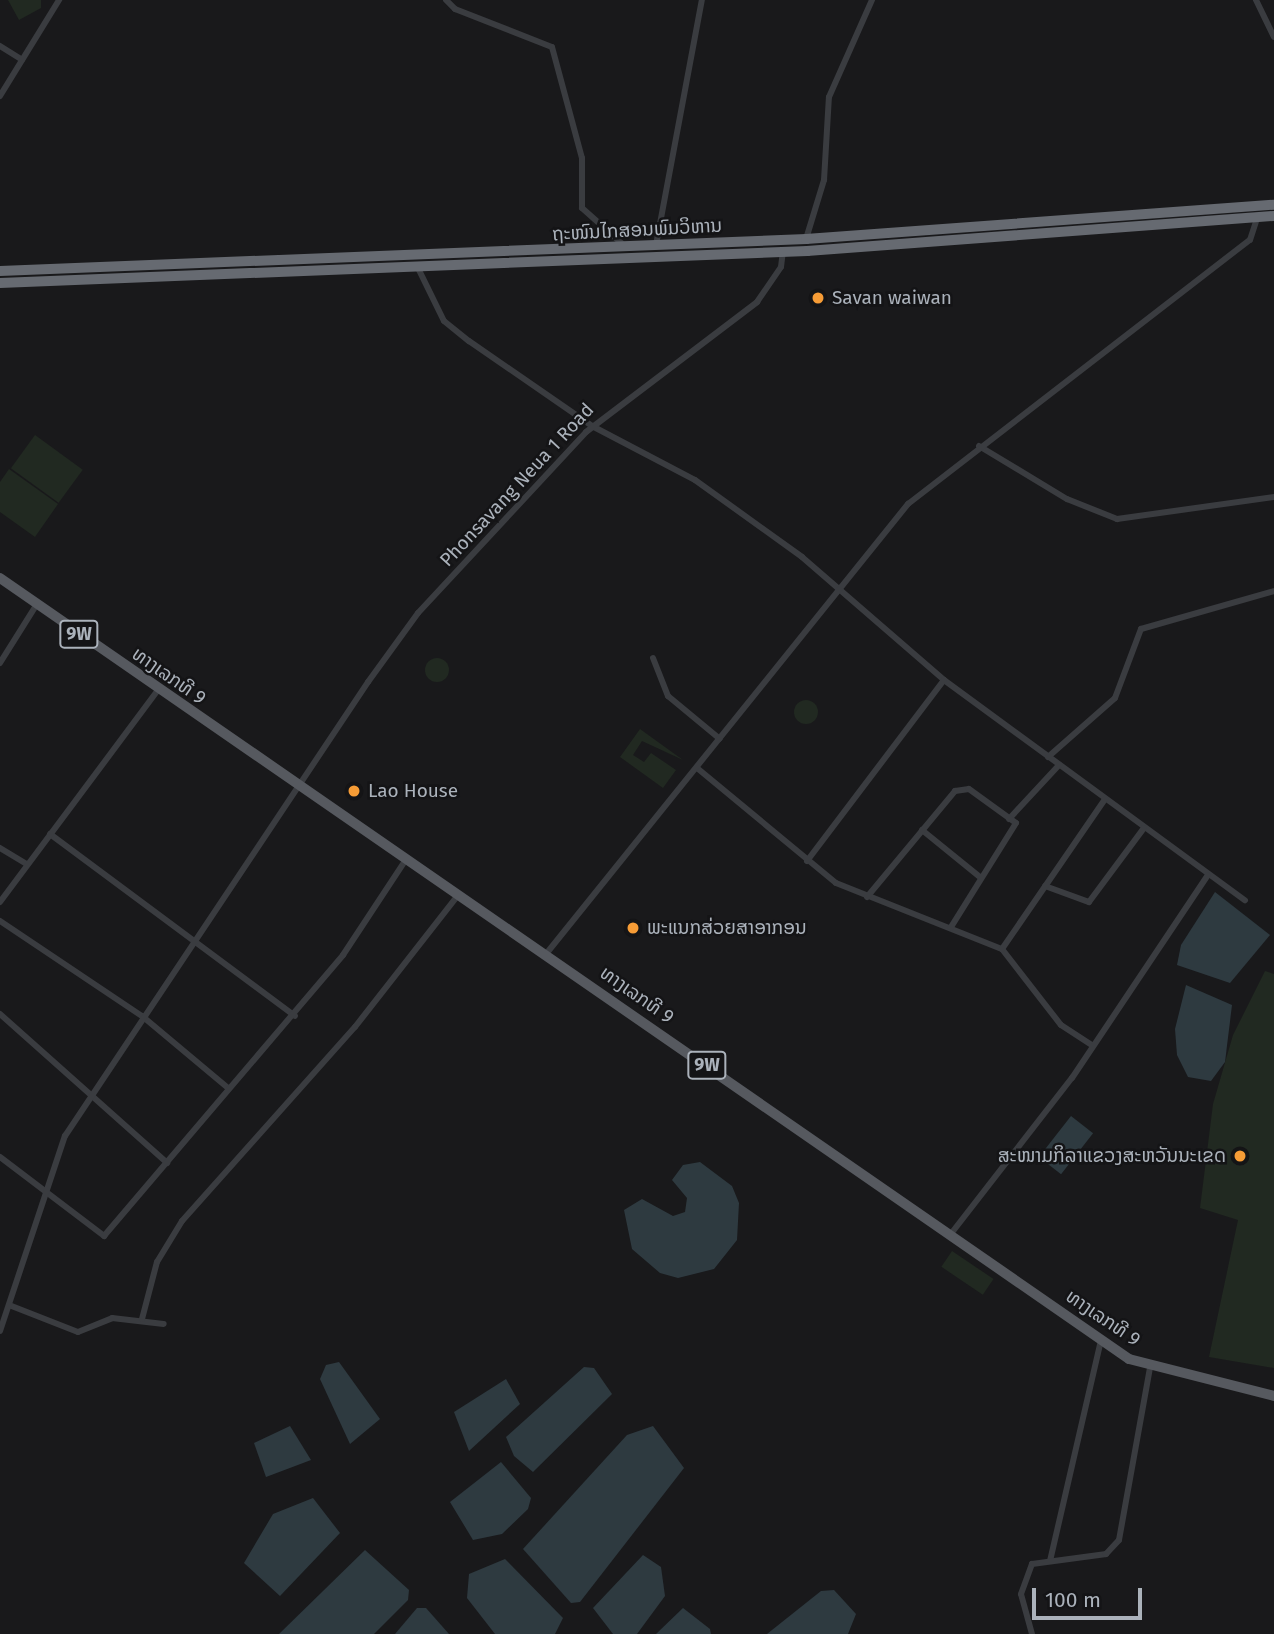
<!DOCTYPE html>
<html>
<head>
<meta charset="utf-8">
<style>
	body { margin:0 }
	#map { position:relative; width:1274px; height:1634px; overflow:hidden; background:#19191b; font-family:"Fira Sans","Noto Sans Lao",sans-serif }
	div>[style] { position:absolute }
	[style*='--x'] { left:calc(var(--x)*1px); top:calc(var(--y)*1px); width:calc(var(--w)*1px); rotate:calc(var(--a)*1deg) }
	.green>* { inset:0; background:#212921; transform-origin:0 0 }
	.round { border-radius:50% }
	.water>* { inset:0; background:#2e3a40; transform-origin:0 0 }
	.street>* { height:6px; margin:-3px; padding:0 3px; transform-origin:3px; border-radius:3px; background:#3a3c40 }
	.primary>* { height:10px; margin:-5px; padding:0 5px; transform-origin:5px; border-radius:5px; background:#56595f }
	.highway>* { height:10px; margin:-5px; padding:0 5px; transform-origin:5px; border-radius:5px; background:#666a71 }
	.dots>* { width:19px; height:19px; translate:-50% -50%; box-sizing:border-box; border:4px solid #141416; border-radius:50% }
	span { translate:-50% -50%; white-space:nowrap; text-align:center; line-height:1.15; -webkit-text-stroke:5px #141416; paint-order:stroke }
	.shield-label span { padding:2px 5px; background:#141416; border:2px solid; border-radius:5px; -webkit-text-stroke-width:0 }
	.shield-label { font-size:18px; color:#abb2bb; font-weight:700 }
	.street-label { font-size:19px; color:#abb2bb }
	.poi-label { font-size:19px; color:#abb2bb }
	.left { translate:0 -50%; text-align:left }
	.right { translate:-100% -50%; text-align:right }
	.scale { position:absolute; left:1032px; top:1588px; width:110px; height:32px; box-sizing:border-box; border:4px solid #abb2bb; border-top:0; padding-left:9px; font-size:21px; line-height:24px; white-space:nowrap; color:#abb2bb; -webkit-text-stroke:5px #141416; paint-order:stroke }
</style>
</head>
<body>
<div id="map">
	<div class="green">
		<div style="clip-path:polygon(8px 0,41px 0,41px 8px,19px 20px)"></div>
		<div style="left:35px;top:435px;width:59px;height:41px;rotate:36deg"></div>
		<div style="clip-path:polygon(9px 469px,58px 504px,35px 537px,0 512px,0 482px)"></div>
		<div class="round" style="left:425px;top:658px;width:24px;height:24px"></div>
		<div class="round" style="left:794px;top:700px;width:24px;height:24px"></div>
		<div style="clip-path:polygon(640px 729px,683px 760px,642px 741px,633px 755px,644px 762px,651px 753px,676px 770px,663px 788px,620px 757px)"></div>
		<div style="clip-path:polygon(1265px 971px,1274px 974px,1274px 1368px,1209px 1357px,1238px 1220px,1200px 1208px,1213px 1104px,1233px 1035px)"></div>
		<div style="left:952px;top:1251px;width:50px;height:19px;rotate:34deg"></div>
	</div>
	<div class="water">
		<div style="clip-path:polygon(1215px 892px,1270px 935px,1230px 983px,1177px 965px,1181px 945px)"></div>
		<div style="clip-path:polygon(1186px 985px,1232px 1005px,1225px 1062px,1211px 1081px,1188px 1077px,1177px 1055px,1175px 1029px)"></div>
		<div style="left:1071px;top:1116px;width:28px;height:52px;rotate:38deg"></div>
		<div style="clip-path:polygon(700px 1162px,732px 1186px,739px 1203px,737px 1240px,714px 1269px,678px 1278px,660px 1273px,632px 1249px,624px 1210px,642px 1199px,673px 1216px,685px 1212px,687px 1198px,672px 1180px,683px 1165px)"></div>
		<div style="clip-path:polygon(339px 1362px,380px 1419px,350px 1444px,320px 1379px,326px 1365px)"></div>
		<div style="clip-path:polygon(584px 1367px,594px 1368px,612px 1394px,533px 1472px,514px 1456px,506px 1437px)"></div>
		<div style="clip-path:polygon(506px 1379px,520px 1404px,469px 1451px,454px 1412px)"></div>
		<div style="clip-path:polygon(290px 1426px,311px 1460px,266px 1477px,254px 1443px)"></div>
		<div style="clip-path:polygon(653px 1426px,684px 1468px,580px 1602px,571px 1603px,523px 1549px,627px 1435px)"></div>
		<div style="clip-path:polygon(501px 1462px,531px 1498px,528px 1509px,502px 1534px,473px 1540px,450px 1502px)"></div>
		<div style="clip-path:polygon(313px 1498px,340px 1533px,280px 1596px,244px 1563px,273px 1514px)"></div>
		<div style="clip-path:polygon(365px 1550px,409px 1590px,408px 1600px,374px 1634px,279px 1634px)"></div>
		<div style="clip-path:polygon(643px 1555px,661px 1567px,665px 1596px,637px 1634px,613px 1634px,593px 1608px)"></div>
		<div style="clip-path:polygon(505px 1559px,563px 1618px,555px 1634px,495px 1634px,467px 1598px,469px 1574px)"></div>
		<div style="clip-path:polygon(834px 1590px,856px 1614px,848px 1634px,767px 1634px,821px 1591px)"></div>
		<div style="clip-path:polygon(417px 1608px,426px 1608px,449px 1634px,395px 1634px)"></div>
		<div style="clip-path:polygon(683px 1608px,710px 1629px,711px 1634px,656px 1634px)"></div>
	</div>
	<div class="street">
		<div style="--x:446;--y:0;--w:13;--a:45"></div>
		<div style="--x:455;--y:9;--w:104;--a:21.4"></div>
		<div style="--x:552;--y:47;--w:115;--a:74.9"></div>
		<div style="--x:582;--y:158;--w:50;--a:90"></div>
		<div style="--x:582;--y:208;--w:59;--a:41.6"></div>
		<div style="--x:1256;--y:0;--w:41;--a:64.1"></div>
		<div style="--x:0;--y:46;--w:26;--a:32"></div>
		<div style="--x:0;--y:96;--w:113;--a:-58.4"></div>
		<div style="--x:806;--y:239;--w:62;--a:-73"></div>
		<div style="--x:824;--y:180;--w:83;--a:-86.6"></div>
		<div style="--x:829;--y:97;--w:106;--a:-66.1"></div>
		<div style="--x:656;--y:245;--w:249;--a:-79.4"></div>
		<div style="--x:418;--y:268;--w:59;--a:63.9"></div>
		<div style="--x:444;--y:321;--w:32;--a:39"></div>
		<div style="--x:469;--y:341;--w:150;--a:34.6"></div>
		<div style="--x:592;--y:426;--w:116;--a:27.7"></div>
		<div style="--x:695;--y:480;--w:132;--a:35.7"></div>
		<div style="--x:802;--y:557;--w:188;--a:40.9"></div>
		<div style="--x:944;--y:680;--w:373;--a:36.2"></div>
		<div style="--x:979;--y:446;--w:103;--a:31.1"></div>
		<div style="--x:1067;--y:499;--w:54;--a:21.8"></div>
		<div style="--x:1117;--y:519;--w:159;--a:-8"></div>
		<div style="--x:653;--y:658;--w:41;--a:68.5"></div>
		<div style="--x:668;--y:696;--w:67;--a:39.6"></div>
		<div style="--x:0;--y:663;--w:70;--a:-57.9"></div>
		<div style="--x:1048;--y:757;--w:89;--a:-41.4"></div>
		<div style="--x:1115;--y:698;--w:74;--a:-69.4"></div>
		<div style="--x:1141;--y:629;--w:138;--a:-15.9"></div>
		<div style="--x:697;--y:768;--w:180;--a:39.6"></div>
		<div style="--x:836;--y:883;--w:179;--a:21.7"></div>
		<div style="--x:1002;--y:949;--w:96;--a:52.2"></div>
		<div style="--x:1061;--y:1025;--w:38;--a:33"></div>
		<div style="--x:1009;--y:819;--w:74;--a:-47.2"></div>
		<div style="--x:922;--y:830;--w:76;--a:39.1"></div>
		<div style="--x:50;--y:834;--w:305;--a:36.6"></div>
		<div style="--x:0;--y:848;--w:31;--a:31"></div>
		<div style="--x:807;--y:861;--w:227;--a:-52.9"></div>
		<div style="--x:1045;--y:886;--w:47;--a:20"></div>
		<div style="--x:1089;--y:902;--w:92;--a:-53.4"></div>
		<div style="--x:867;--y:897;--w:138;--a:-50.3"></div>
		<div style="--x:955;--y:791;--w:14;--a:-8"></div>
		<div style="--x:969;--y:789;--w:58;--a:35.9"></div>
		<div style="--x:1016;--y:823;--w:123;--a:122"></div>
		<div style="--x:0;--y:902;--w:264;--a:-53.3"></div>
		<div style="--x:0;--y:921;--w:171;--a:33.8"></div>
		<div style="--x:142;--y:1016;--w:111;--a:39.9"></div>
		<div style="--x:1002;--y:949;--w:182;--a:-55.5"></div>
		<div style="--x:546;--y:954;--w:578;--a:-51.19"></div>
		<div style="--x:908;--y:504;--w:432;--a:-37.7"></div>
		<div style="--x:1250;--y:240;--w:23;--a:-72"></div>
		<div style="--x:0;--y:1014;--w:224;--a:41.7"></div>
		<div style="--x:0;--y:1157;--w:131;--a:37.2"></div>
		<div style="--x:104;--y:1236;--w:369;--a:-49.6"></div>
		<div style="--x:343;--y:955;--w:116;--a:-56.6"></div>
		<div style="--x:950;--y:1235;--w:199;--a:-52.2"></div>
		<div style="--x:1072;--y:1078;--w:244;--a:-56.2"></div>
		<div style="--x:9;--y:1305;--w:74;--a:21.4"></div>
		<div style="--x:78;--y:1332;--w:37;--a:-22"></div>
		<div style="--x:112;--y:1318;--w:52;--a:6.6"></div>
		<div style="--x:142;--y:1319;--w:59;--a:-75.3"></div>
		<div style="--x:157;--y:1262;--w:48;--a:-58.6"></div>
		<div style="--x:182;--y:1221;--w:260;--a:-48.3"></div>
		<div style="--x:355;--y:1027;--w:169;--a:-52"></div>
		<div style="--x:0;--y:1331;--w:206;--a:-71.6"></div>
		<div style="--x:65;--y:1136;--w:546;--a:-56.28"></div>
		<div style="--x:368;--y:682;--w:85;--a:-54.1"></div>
		<div style="--x:418;--y:613;--w:247;--a:-47.1"></div>
		<div style="--x:586;--y:432;--w:215;--a:-37.2"></div>
		<div style="--x:757;--y:302;--w:42;--a:-55.6"></div>
		<div style="--x:781;--y:267;--w:17;--a:-83"></div>
		<div style="--x:1050;--y:1561;--w:227;--a:-77"></div>
		<div style="--x:1032;--y:1634;--w:41;--a:-105.4"></div>
		<div style="--x:1021;--y:1594;--w:32;--a:-70"></div>
		<div style="--x:1032;--y:1564;--w:75;--a:-7.7"></div>
		<div style="--x:1106;--y:1554;--w:19;--a:-47"></div>
		<div style="--x:1119;--y:1540;--w:176;--a:-79.8"></div>
	</div>
	<div class="primary">
		<div style="--x:0;--y:578;--w:1373;--a:34.67"></div>
		<div style="--x:1129;--y:1359;--w:150;--a:14.3"></div>
	</div>
	<div class="highway">
		<div style="--x:0;--y:271;--w:807;--a:-2.27"></div>
		<div style="--x:806;--y:239;--w:469;--a:-4.2"></div>
		<div style="--x:0;--y:283;--w:808;--a:-2.27"></div>
		<div style="--x:807;--y:251;--w:468;--a:-4.3"></div>
	</div>
	<div class="dots">
		<div style="left:818px;top:298px;background:#f69c36"></div>
		<div style="left:354px;top:791px;background:#f69c36"></div>
		<div style="left:633px;top:928px;background:#f69c36"></div>
		<div style="left:1240px;top:1156px;background:#f69c36"></div>
	</div>
	<div class="shield-label">
		<span style="left:79px;top:634px">9W</span>
		<span style="left:707px;top:1065px">9W</span>
	</div>
	<div class="street-label">
		<span style="left:637px;top:230px;rotate:-3deg">ຖະໜົນໄກສອນພົມວິຫານ</span>
		<span style="left:517px;top:485px;rotate:-47deg">Phonsavang Neua 1 Road</span>
		<span style="left:169px;top:676px;rotate:35deg">ທາງເລກທີ 9</span>
		<span style="left:637px;top:995px;rotate:35deg">ທາງເລກທີ 9</span>
		<span style="left:1103px;top:1318px;rotate:34deg">ທາງເລກທີ 9</span>
	</div>
	<div class="poi-label">
		<span class="left" style="left:832px;top:298px">Savan waiwan</span>
		<span class="left" style="left:368px;top:791px">Lao House</span>
		<span class="left" style="left:647px;top:928px">ພະແນກສ່ວຍສາອາກອນ</span>
		<span class="right" style="left:1226px;top:1156px">ສະໜາມກິລາແຂວງສະຫວັນນະເຂດ</span>
	</div>
	<div class="scale">100 m</div>
</div>
</body>
</html>
